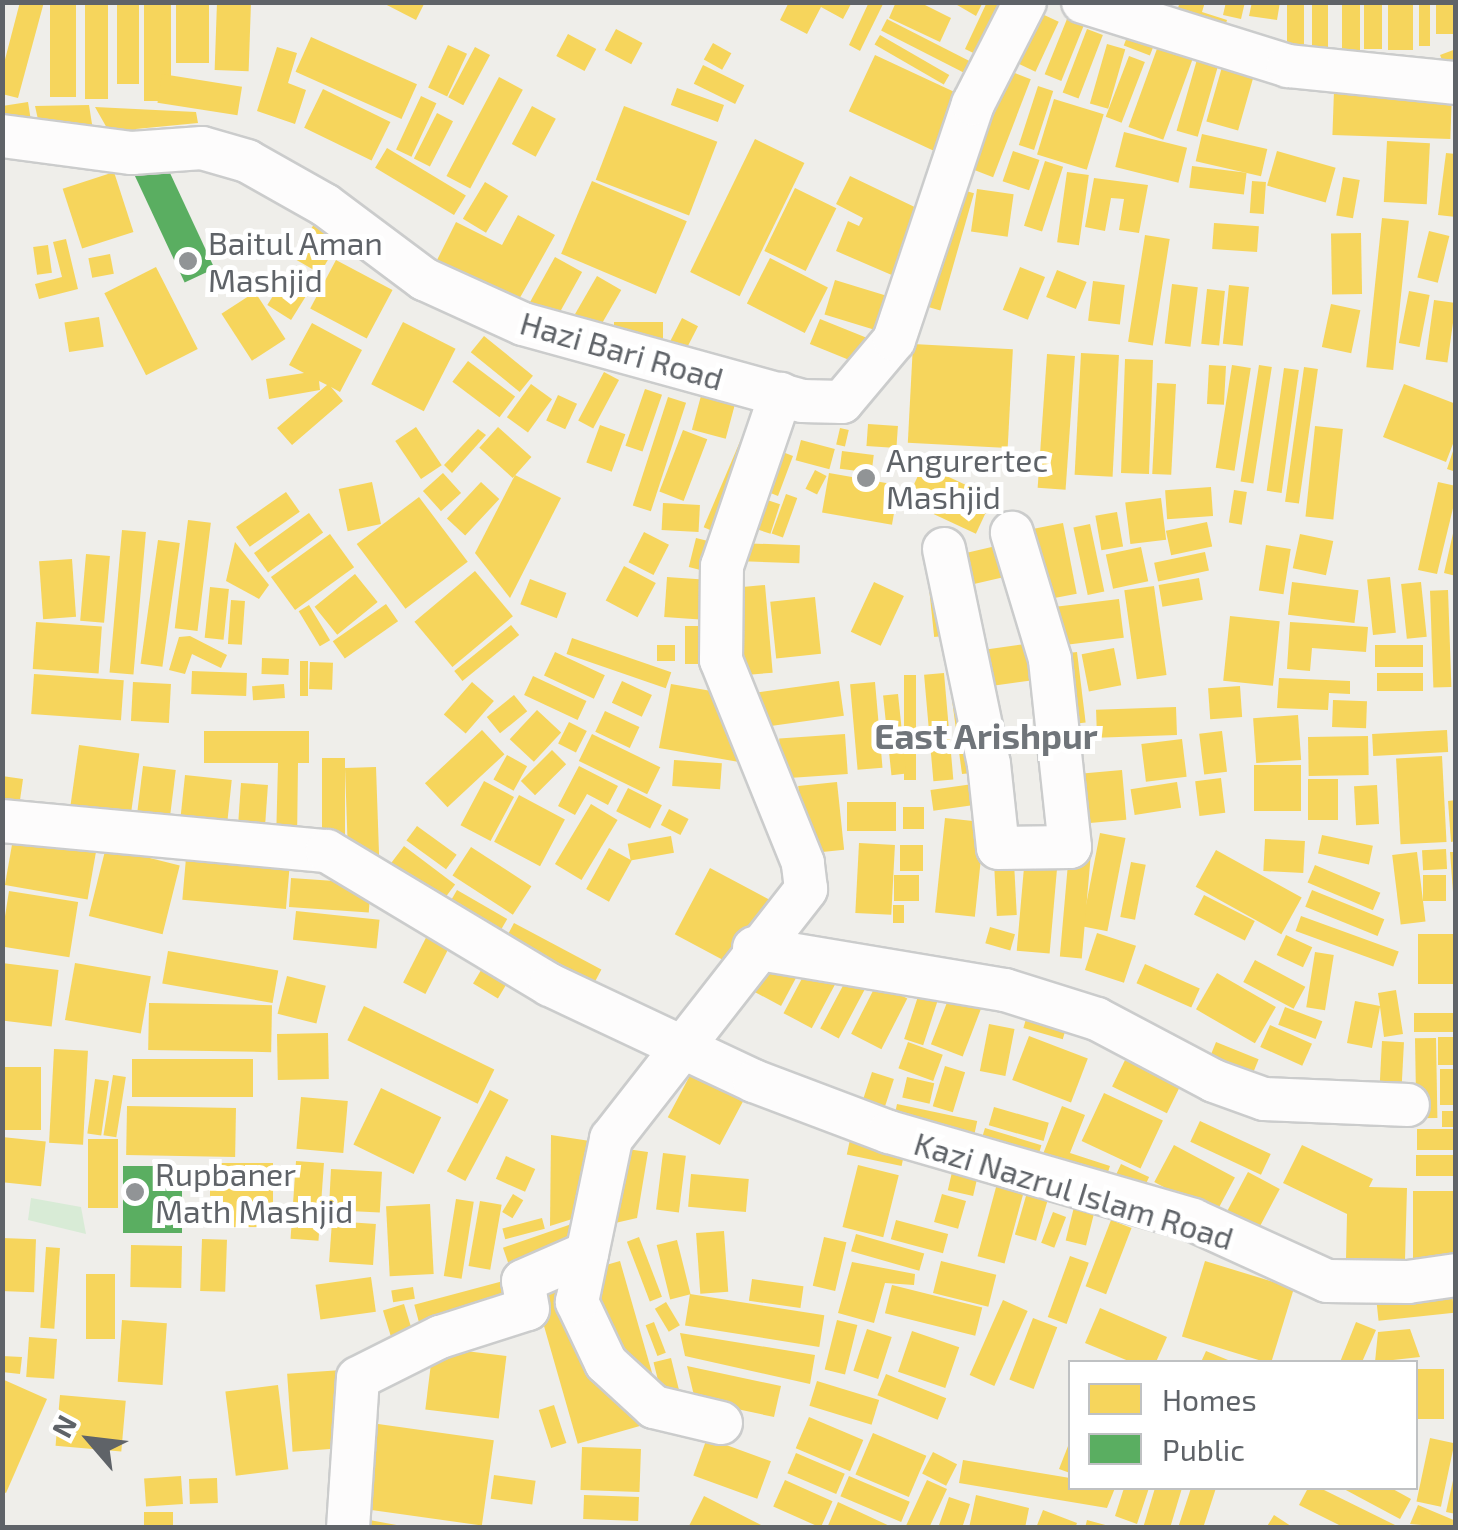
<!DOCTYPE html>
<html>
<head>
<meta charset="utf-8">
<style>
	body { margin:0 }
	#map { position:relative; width:1458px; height:1530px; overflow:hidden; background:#efeeea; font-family:"Exo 2",sans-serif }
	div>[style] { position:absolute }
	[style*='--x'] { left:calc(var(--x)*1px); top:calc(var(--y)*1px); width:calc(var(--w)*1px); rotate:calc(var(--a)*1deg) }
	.green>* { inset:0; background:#d8ebd6 }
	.homes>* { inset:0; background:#f6d55c; transform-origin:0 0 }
	.public>* { inset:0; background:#5aae61; transform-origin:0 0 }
	.roads { filter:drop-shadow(2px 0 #cbcccc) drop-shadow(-2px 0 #cbcccc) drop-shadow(0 2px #cbcccc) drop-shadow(0 -2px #cbcccc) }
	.minor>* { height:42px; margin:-21px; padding:0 21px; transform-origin:21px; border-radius:21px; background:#fdfcfc }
	.dots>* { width:28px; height:28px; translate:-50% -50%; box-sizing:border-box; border:5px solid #fff; border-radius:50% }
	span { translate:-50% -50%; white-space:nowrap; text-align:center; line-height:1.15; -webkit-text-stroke:10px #fff; paint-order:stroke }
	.poi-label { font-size:32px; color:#5f6368 }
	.left { translate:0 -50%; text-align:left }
	.street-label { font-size:32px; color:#5f6368 }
	.neighbourhood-label { font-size:35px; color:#70757a; font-weight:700 }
	.frame { position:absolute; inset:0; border:5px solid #5f6368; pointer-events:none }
	.legend { position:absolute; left:1068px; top:1360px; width:350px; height:130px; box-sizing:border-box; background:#fff; border:2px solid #bfc1c3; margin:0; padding:12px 18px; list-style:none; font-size:30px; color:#5f6368 }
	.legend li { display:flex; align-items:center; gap:20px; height:50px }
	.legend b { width:50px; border:2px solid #bfc1c3 }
	.north { position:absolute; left:40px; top:1390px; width:100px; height:100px; -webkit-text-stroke:8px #fff; paint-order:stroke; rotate:298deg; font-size:28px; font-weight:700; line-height:40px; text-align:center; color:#5f6368 }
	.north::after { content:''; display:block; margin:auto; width:35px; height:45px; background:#5f6368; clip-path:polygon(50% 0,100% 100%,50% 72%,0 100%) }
</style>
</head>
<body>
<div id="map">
	<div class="green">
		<div style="clip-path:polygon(31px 1198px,81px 1207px,86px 1234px,28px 1220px)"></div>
	</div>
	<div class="homes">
		<div style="clip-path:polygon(20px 2px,44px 2px,18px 98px,2px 94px,2px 71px)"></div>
		<div style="left:50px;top:2px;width:26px;height:95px"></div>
		<div style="left:85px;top:2px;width:23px;height:97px"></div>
		<div style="left:117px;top:2px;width:22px;height:82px"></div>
		<div style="left:144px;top:2px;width:27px;height:99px"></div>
		<div style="left:176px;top:2px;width:33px;height:61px"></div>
		<div style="left:217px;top:2px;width:34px;height:68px;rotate:2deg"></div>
		<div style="clip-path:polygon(381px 2px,425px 2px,416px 20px)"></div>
		<div style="clip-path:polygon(789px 2px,852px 2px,843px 19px,821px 7px,807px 34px,780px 20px)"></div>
		<div style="clip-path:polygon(869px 2px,884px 2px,860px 51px,849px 45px)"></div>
		<div style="clip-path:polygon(896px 2px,919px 2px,951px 18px,940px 42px,889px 18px)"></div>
		<div style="clip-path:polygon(952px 2px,983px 2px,976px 16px)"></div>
		<div style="clip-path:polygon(987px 2px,1012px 2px,986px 59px,965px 49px)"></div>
		<div style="clip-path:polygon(1180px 2px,1205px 2px,1202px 12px,1227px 20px,1220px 42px,1172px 25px)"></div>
		<div style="clip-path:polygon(1226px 2px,1245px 2px,1241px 19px,1223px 15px)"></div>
		<div style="clip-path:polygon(1252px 2px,1280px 2px,1277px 20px,1249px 16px)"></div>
		<div style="left:1287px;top:2px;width:17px;height:51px"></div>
		<div style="left:1312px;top:2px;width:16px;height:51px"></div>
		<div style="left:1342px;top:2px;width:18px;height:48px"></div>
		<div style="left:1364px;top:2px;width:18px;height:47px"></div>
		<div style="left:1388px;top:2px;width:25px;height:48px"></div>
		<div style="left:1419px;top:2px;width:11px;height:44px"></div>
		<div style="left:1436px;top:2px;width:20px;height:32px"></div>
		<div style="left:1027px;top:7px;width:35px;height:55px;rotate:25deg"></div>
		<div style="left:1069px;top:14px;width:18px;height:65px;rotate:22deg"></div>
		<div style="left:887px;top:19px;width:98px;height:13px;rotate:27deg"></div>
		<div style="left:1132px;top:24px;width:28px;height:23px;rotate:21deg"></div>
		<div style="left:616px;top:29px;width:30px;height:24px;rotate:28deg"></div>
		<div style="left:1087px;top:29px;width:17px;height:68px;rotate:21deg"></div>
		<div style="left:568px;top:34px;width:32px;height:25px;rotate:28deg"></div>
		<div style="left:880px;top:35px;width:80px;height:11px;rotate:30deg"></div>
		<div style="left:1162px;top:35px;width:37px;height:98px;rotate:20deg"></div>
		<div style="left:311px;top:37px;width:116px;height:38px;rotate:24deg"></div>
		<div style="left:713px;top:43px;width:21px;height:19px;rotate:29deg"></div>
		<div style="left:1107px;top:44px;width:19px;height:62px;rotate:16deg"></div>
		<div style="left:448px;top:45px;width:21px;height:47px;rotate:25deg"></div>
		<div style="clip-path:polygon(277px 47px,297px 53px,288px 83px,306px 90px,295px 124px,257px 111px)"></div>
		<div style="left:475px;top:47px;width:17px;height:57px;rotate:28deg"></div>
		<div style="left:1200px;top:49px;width:22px;height:85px;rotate:16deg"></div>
		<div style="clip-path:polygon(1456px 49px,1456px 71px,1448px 74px,1440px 55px)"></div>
		<div style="left:875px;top:55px;width:96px;height:62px;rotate:25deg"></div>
		<div style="left:1129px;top:56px;width:17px;height:65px;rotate:21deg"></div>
		<div style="left:1224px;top:60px;width:33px;height:64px;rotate:16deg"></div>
		<div style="left:703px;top:65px;width:46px;height:21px;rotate:26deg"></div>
		<div style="left:999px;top:67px;width:34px;height:105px;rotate:21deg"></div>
		<div style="left:162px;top:74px;width:81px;height:29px;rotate:9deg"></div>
		<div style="left:499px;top:77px;width:27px;height:112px;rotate:28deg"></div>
		<div style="left:1038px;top:86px;width:16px;height:62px;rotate:18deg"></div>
		<div style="left:677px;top:88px;width:50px;height:18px;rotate:20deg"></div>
		<div style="left:323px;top:89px;width:75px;height:43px;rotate:26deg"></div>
		<div style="left:1334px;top:90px;width:118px;height:45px;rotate:2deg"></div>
		<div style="left:421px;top:96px;width:17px;height:59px;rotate:25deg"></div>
		<div style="left:1054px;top:99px;width:52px;height:58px;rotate:17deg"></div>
		<div style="left:28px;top:102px;width:18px;height:26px;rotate:81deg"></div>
		<div style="clip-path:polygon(89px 105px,94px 137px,41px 133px,35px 106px)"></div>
		<div style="left:532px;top:106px;width:27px;height:43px;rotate:28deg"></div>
		<div style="left:624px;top:106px;width:100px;height:79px;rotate:21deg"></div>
		<div style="clip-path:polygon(95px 107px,196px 112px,198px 123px,136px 129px,141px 142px,116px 144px)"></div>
		<div style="left:437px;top:113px;width:18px;height:51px;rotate:27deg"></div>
		<div style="left:1124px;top:132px;width:65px;height:36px;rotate:14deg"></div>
		<div style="left:1202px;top:134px;width:67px;height:28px;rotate:13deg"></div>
		<div style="left:755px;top:139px;width:55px;height:148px;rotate:26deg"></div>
		<div style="left:1387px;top:141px;width:43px;height:61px;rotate:3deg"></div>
		<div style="left:387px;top:148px;width:92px;height:23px;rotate:31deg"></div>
		<div style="left:1013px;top:151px;width:28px;height:32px;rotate:19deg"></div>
		<div style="left:1277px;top:151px;width:61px;height:36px;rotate:16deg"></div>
		<div style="clip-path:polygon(1446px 153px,1456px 154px,1456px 217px,1438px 215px)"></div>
		<div style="left:1045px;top:161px;width:19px;height:68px;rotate:18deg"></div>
		<div style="left:1192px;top:166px;width:55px;height:22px;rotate:7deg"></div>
		<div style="left:114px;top:172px;width:63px;height:54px;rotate:72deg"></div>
		<div style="left:1067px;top:172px;width:22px;height:71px;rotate:8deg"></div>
		<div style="clip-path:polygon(850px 176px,923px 211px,894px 276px,836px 251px,848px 221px,859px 226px,863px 218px,836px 204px)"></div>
		<div style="left:1343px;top:177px;width:17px;height:39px;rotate:10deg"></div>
		<div style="clip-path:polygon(1094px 178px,1148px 185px,1139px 233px,1119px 230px,1124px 199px,1111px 198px,1105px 231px,1085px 227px)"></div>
		<div style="left:592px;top:181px;width:103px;height:79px;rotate:23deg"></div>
		<div style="left:1252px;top:181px;width:14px;height:32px;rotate:4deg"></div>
		<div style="left:485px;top:182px;width:27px;height:43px;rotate:31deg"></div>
		<div style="left:949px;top:186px;width:26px;height:122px;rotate:16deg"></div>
		<div style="left:795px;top:188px;width:46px;height:70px;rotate:26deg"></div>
		<div style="left:977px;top:189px;width:37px;height:43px;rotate:8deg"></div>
		<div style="clip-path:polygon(518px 215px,555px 235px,512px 312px,431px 272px,456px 222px,502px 245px)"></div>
		<div style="left:318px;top:217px;width:30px;height:48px;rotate:30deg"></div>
		<div style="left:1382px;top:218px;width:27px;height:150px;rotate:6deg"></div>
		<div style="left:1214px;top:223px;width:45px;height:26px;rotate:4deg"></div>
		<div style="left:1429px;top:231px;width:21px;height:48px;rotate:14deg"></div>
		<div style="left:1361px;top:233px;width:61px;height:30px;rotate:89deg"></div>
		<div style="left:1145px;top:235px;width:25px;height:108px;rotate:9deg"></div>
		<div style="clip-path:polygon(66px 239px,78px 289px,39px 299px,35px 284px,62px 277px,53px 242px)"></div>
		<div style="left:48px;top:245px;width:28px;height:15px;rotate:82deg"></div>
		<div style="left:110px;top:254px;width:20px;height:22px;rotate:79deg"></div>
		<div style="left:555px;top:257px;width:31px;height:60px;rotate:29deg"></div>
		<div style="left:770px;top:258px;width:65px;height:51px;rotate:27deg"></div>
		<div style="left:336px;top:260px;width:64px;height:55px;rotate:28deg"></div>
		<div style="left:156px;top:267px;width:92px;height:58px;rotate:63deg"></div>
		<div style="left:1020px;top:267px;width:27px;height:46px;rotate:22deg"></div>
		<div style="left:1057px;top:270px;width:32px;height:29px;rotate:22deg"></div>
		<div style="left:288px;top:272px;width:28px;height:39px;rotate:32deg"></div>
		<div style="left:597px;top:276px;width:28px;height:58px;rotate:30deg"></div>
		<div style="left:835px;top:280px;width:65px;height:36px;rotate:17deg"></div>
		<div style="left:1093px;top:281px;width:32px;height:40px;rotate:7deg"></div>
		<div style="left:1172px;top:284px;width:26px;height:60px;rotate:7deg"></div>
		<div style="left:1229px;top:285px;width:20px;height:59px;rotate:6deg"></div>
		<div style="left:1207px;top:289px;width:18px;height:55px;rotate:6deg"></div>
		<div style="left:1409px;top:291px;width:21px;height:53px;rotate:11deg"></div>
		<div style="left:255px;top:292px;width:56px;height:40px;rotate:57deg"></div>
		<div style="left:1434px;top:300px;width:22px;height:60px;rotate:8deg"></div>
		<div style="left:1331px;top:304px;width:30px;height:44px;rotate:12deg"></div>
		<div style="left:99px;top:317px;width:30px;height:35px;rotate:81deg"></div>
		<div style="left:682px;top:318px;width:18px;height:26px;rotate:27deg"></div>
		<div style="left:820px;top:319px;width:63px;height:27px;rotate:22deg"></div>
		<div style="left:403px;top:322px;width:59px;height:70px;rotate:27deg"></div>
		<div style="left:614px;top:322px;width:49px;height:25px"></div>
		<div style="clip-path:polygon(312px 323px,362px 350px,340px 392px,331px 387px,343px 401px,292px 445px,277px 428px,327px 385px,319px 381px,320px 390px,269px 399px,266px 379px,304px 373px,289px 365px)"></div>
		<div style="left:484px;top:336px;width:63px;height:21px;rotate:39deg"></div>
		<div style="left:913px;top:344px;width:100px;height:99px;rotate:3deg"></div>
		<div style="left:1081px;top:353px;width:38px;height:122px;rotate:3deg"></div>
		<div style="left:1047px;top:354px;width:28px;height:134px;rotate:4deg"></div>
		<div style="left:1125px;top:359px;width:28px;height:114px;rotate:2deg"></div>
		<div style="left:468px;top:361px;width:59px;height:26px;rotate:37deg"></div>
		<div style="left:1209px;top:365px;width:17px;height:39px;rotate:3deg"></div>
		<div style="left:1232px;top:365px;width:19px;height:104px;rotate:9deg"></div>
		<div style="left:1259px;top:365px;width:13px;height:118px;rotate:9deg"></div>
		<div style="left:1304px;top:367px;width:14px;height:136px;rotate:8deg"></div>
		<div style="left:1284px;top:368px;width:15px;height:124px;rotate:8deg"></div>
		<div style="left:604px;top:372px;width:17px;height:55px;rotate:28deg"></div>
		<div style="left:1157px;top:383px;width:19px;height:91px;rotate:3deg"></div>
		<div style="left:531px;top:384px;width:26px;height:41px;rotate:36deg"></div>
		<div style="clip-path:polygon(1404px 384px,1456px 404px,1456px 436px,1446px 462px,1383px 437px)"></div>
		<div style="left:645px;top:389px;width:18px;height:60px;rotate:19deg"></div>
		<div style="left:702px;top:392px;width:35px;height:39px;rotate:15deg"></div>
		<div style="left:558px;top:395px;width:21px;height:28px;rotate:25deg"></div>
		<div style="left:668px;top:397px;width:19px;height:114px;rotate:18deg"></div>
		<div style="left:868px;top:424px;width:30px;height:22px;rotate:4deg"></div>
		<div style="left:600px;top:425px;width:27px;height:40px;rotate:20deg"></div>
		<div style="left:747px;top:425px;width:21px;height:111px;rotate:23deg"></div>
		<div style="left:1315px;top:426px;width:28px;height:91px;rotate:6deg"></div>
		<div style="left:416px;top:427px;width:46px;height:25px;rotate:56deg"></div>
		<div style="left:498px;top:427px;width:45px;height:28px;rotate:42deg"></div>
		<div style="left:840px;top:428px;width:9px;height:17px;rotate:13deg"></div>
		<div style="clip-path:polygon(478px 429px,486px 435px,452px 473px,444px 465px)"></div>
		<div style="left:683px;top:430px;width:26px;height:66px;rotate:21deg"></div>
		<div style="left:801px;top:440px;width:35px;height:21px;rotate:15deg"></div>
		<div style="clip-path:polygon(1455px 445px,1456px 445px,1456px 472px,1447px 469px)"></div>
		<div style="clip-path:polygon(780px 451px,793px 456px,778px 496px,763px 490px)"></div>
		<div style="left:842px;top:451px;width:32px;height:18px;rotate:7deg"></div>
		<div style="left:923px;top:465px;width:77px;height:40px;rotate:25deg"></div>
		<div style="left:815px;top:470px;width:13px;height:21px;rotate:27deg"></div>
		<div style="left:443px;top:473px;width:27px;height:27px;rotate:48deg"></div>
		<div style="left:829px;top:473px;width:71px;height:40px;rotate:10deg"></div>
		<div style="clip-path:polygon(515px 475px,561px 498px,510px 598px,475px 553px)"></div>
		<div style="left:372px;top:482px;width:43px;height:34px;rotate:78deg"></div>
		<div style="left:481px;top:482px;width:25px;height:50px;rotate:43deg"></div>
		<div style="clip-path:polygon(1438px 482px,1456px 486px,1456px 496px,1437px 574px,1418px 570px)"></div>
		<div style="left:1211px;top:487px;width:29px;height:46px;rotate:86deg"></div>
		<div style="left:1234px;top:490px;width:13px;height:33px;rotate:9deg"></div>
		<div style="left:286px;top:492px;width:24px;height:61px;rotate:55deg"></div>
		<div style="left:786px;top:494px;width:12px;height:42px;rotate:20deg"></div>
		<div style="left:419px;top:497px;width:81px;height:78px;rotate:53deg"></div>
		<div style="left:761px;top:498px;width:20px;height:31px;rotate:18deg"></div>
		<div style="left:1161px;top:498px;width:42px;height:36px;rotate:83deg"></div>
		<div style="left:663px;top:503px;width:37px;height:27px;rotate:3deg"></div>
		<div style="left:1117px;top:512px;width:35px;height:22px;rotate:80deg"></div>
		<div style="left:309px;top:513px;width:24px;height:68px;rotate:54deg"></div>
		<div style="left:188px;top:520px;width:23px;height:109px;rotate:7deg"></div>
		<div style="left:1207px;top:522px;width:25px;height:42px;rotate:78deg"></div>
		<div style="left:1063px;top:523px;width:72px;height:40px;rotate:79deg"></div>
		<div style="left:1090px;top:524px;width:69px;height:17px;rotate:78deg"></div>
		<div style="clip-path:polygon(1454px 529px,1456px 529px,1456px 576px,1444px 573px)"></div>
		<div style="left:122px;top:530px;width:24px;height:143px;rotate:5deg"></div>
		<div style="left:644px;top:532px;width:28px;height:34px;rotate:27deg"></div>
		<div style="left:330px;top:534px;width:41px;height:73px;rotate:54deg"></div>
		<div style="left:1300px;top:534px;width:34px;height:35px;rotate:12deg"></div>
		<div style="left:696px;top:538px;width:25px;height:30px;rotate:14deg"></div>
		<div style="left:158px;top:540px;width:22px;height:125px;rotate:8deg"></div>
		<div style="clip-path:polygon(235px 542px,269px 585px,259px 599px,226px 581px)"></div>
		<div style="left:737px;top:543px;width:63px;height:18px;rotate:2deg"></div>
		<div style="left:1009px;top:543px;width:32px;height:61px;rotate:77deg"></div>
		<div style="left:1266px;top:545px;width:25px;height:46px;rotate:9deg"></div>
		<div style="left:1141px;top:547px;width:35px;height:36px;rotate:78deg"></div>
		<div style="left:1205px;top:552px;width:19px;height:52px;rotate:78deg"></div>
		<div style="left:86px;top:554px;width:24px;height:67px;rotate:5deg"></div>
		<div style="left:72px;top:559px;width:58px;height:33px;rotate:86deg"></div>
		<div style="left:624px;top:566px;width:36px;height:39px;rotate:28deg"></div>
		<div style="left:475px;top:571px;width:59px;height:79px;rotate:50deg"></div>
		<div style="left:355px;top:574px;width:36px;height:52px;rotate:51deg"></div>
		<div style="left:667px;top:577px;width:43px;height:40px;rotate:4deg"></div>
		<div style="left:949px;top:577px;width:58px;height:21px;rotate:84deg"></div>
		<div style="left:1390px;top:577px;width:56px;height:23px;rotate:84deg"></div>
		<div style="left:1199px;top:578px;width:22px;height:41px;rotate:80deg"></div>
		<div style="left:530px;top:579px;width:39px;height:27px;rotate:21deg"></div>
		<div style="left:874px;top:582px;width:33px;height:55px;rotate:25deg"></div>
		<div style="left:1292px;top:582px;width:67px;height:33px;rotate:7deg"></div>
		<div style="left:1421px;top:582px;width:55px;height:20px;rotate:84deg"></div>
		<div style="left:765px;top:585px;width:88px;height:42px;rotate:85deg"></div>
		<div style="left:1154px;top:586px;width:90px;height:30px;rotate:82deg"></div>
		<div style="left:210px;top:587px;width:19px;height:51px;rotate:6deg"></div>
		<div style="left:1448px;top:590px;width:97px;height:18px;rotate:88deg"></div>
		<div style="left:815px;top:597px;width:57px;height:45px;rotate:84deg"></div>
		<div style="left:1119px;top:599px;width:39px;height:74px;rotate:83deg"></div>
		<div style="left:231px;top:600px;width:14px;height:44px;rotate:4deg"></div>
		<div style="left:386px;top:604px;width:21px;height:65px;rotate:55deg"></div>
		<div style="left:309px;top:605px;width:41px;height:12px;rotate:59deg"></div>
		<div style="left:1230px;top:616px;width:50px;height:65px;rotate:6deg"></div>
		<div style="left:36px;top:622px;width:66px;height:47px;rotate:4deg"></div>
		<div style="clip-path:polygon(1290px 622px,1368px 627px,1366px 652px,1312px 648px,1310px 671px,1287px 669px)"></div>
		<div style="left:511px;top:625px;width:13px;height:73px;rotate:51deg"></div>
		<div style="left:685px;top:626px;width:19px;height:38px"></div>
		<div style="clip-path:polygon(190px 636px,227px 655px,221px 668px,192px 654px,185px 674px,169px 670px,179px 637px)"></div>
		<div style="left:572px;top:638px;width:105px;height:17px;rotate:19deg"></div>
		<div style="left:1039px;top:642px;width:37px;height:66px;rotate:82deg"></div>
		<div style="left:657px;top:645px;width:18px;height:16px"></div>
		<div style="left:1423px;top:645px;width:22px;height:48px;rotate:90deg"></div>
		<div style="left:1114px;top:648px;width:38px;height:33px;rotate:79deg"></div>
		<div style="left:555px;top:652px;width:55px;height:26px;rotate:25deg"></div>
		<div style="left:1077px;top:652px;width:71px;height:23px;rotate:83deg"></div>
		<div style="left:262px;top:658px;width:27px;height:16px;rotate:2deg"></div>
		<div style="left:300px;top:661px;width:8px;height:35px"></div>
		<div style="left:310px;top:662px;width:23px;height:27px;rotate:2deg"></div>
		<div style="clip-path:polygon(948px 670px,981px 772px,962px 774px)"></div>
		<div style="left:192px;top:671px;width:55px;height:23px;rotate:2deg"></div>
		<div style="left:944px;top:673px;width:107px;height:20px;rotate:85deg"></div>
		<div style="left:1377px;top:673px;width:46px;height:18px"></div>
		<div style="left:34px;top:674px;width:90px;height:40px;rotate:4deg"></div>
		<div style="left:904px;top:675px;width:12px;height:105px"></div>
		<div style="left:533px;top:676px;width:59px;height:21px;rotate:25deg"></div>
		<div style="clip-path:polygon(1279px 678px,1350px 681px,1350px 694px,1329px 693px,1328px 710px,1277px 708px)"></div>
		<div style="left:622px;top:681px;width:33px;height:24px;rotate:25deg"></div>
		<div style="left:839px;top:681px;width:35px;height:87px;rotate:82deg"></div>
		<div style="left:133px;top:682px;width:38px;height:39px;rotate:3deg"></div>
		<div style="left:472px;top:682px;width:29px;height:43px;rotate:41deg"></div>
		<div style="left:875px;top:682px;width:86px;height:25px;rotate:85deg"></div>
		<div style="left:284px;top:684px;width:14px;height:32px;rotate:86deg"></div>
		<div style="clip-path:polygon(671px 684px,723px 693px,739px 762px,659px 748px)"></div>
		<div style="left:1240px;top:686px;width:31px;height:32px;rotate:86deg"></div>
		<div style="left:898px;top:694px;width:80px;height:15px;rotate:84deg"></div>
		<div style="left:514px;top:695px;width:21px;height:35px;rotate:51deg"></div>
		<div style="left:1333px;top:700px;width:34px;height:27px;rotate:2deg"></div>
		<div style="left:1176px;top:707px;width:28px;height:80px;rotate:88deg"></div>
		<div style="left:537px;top:710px;width:33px;height:40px;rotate:43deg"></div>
		<div style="left:605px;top:711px;width:38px;height:23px;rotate:25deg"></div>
		<div style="left:1298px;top:715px;width:45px;height:45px;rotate:86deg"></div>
		<div style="left:569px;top:722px;width:20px;height:24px;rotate:27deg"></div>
		<div style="left:482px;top:730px;width:33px;height:78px;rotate:47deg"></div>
		<div style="left:1447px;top:730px;width:22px;height:75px;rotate:87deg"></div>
		<div style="clip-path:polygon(204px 731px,309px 731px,309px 763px,298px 763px,297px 843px,276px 842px,278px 763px,204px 763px)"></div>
		<div style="left:1222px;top:731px;width:41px;height:23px;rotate:83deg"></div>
		<div style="left:592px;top:734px;width:76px;height:30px;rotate:26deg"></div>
		<div style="left:845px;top:734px;width:40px;height:66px;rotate:86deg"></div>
		<div style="left:1368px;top:736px;width:39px;height:60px;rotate:89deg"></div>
		<div style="left:1182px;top:739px;width:38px;height:41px;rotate:83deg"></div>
		<div style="left:79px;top:745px;width:61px;height:72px;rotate:8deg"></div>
		<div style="left:552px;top:750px;width:20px;height:44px;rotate:45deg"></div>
		<div style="left:507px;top:755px;width:23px;height:28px;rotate:29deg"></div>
		<div style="left:1442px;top:756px;width:86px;height:46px;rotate:87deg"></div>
		<div style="left:322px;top:758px;width:23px;height:84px"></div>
		<div style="left:674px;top:760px;width:48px;height:26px;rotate:4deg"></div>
		<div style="left:1254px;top:765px;width:47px;height:46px"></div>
		<div style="left:143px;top:766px;width:33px;height:61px;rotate:7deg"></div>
		<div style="clip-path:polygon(579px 766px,618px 786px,608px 805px,587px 794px,575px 815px,558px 806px)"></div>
		<div style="left:376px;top:767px;width:92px;height:31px;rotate:88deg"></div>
		<div style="left:1122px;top:770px;width:50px;height:48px;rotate:85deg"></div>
		<div style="left:185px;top:775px;width:47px;height:56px;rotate:6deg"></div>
		<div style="clip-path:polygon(2px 776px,23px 779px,20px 800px,2px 798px)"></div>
		<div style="left:1221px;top:778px;width:35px;height:26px;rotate:83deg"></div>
		<div style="left:1308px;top:779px;width:30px;height:41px"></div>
		<div style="left:484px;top:781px;width:34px;height:50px;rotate:28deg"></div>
		<div style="left:837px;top:782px;width:68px;height:39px;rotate:84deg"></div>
		<div style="left:1177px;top:782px;width:26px;height:47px;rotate:81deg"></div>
		<div style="left:241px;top:783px;width:27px;height:50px;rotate:4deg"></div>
		<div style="left:980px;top:783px;width:21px;height:50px;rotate:82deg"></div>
		<div style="left:1377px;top:785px;width:39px;height:23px;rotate:87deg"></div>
		<div style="left:628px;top:788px;width:38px;height:26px;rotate:27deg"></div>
		<div style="left:519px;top:795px;width:52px;height:53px;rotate:28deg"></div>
		<div style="clip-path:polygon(1456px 800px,1456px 841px,1451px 842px,1448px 801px)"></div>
		<div style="left:847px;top:802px;width:49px;height:29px"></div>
		<div style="left:591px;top:804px;width:31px;height:70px;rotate:31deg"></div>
		<div style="left:903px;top:807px;width:21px;height:22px"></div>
		<div style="left:669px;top:809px;width:22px;height:18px;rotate:27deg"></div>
		<div style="left:945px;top:818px;width:40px;height:95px;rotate:6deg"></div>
		<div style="left:16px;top:822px;width:84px;height:64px;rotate:10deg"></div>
		<div style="left:417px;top:826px;width:49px;height:18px;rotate:36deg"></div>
		<div style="left:1100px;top:833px;width:26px;height:95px;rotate:11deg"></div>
		<div style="left:1322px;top:835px;width:52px;height:19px;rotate:12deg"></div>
		<div style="left:671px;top:836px;width:17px;height:44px;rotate:80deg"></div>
		<div style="left:1265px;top:839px;width:40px;height:32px;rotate:3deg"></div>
		<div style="left:859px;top:843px;width:36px;height:70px;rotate:3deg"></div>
		<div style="left:900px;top:845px;width:23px;height:26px"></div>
		<div style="left:404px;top:846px;width:64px;height:31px;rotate:37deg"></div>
		<div style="left:106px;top:847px;width:76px;height:71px;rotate:14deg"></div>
		<div style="left:471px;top:847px;width:72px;height:34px;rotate:33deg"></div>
		<div style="left:609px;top:848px;width:26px;height:47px;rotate:29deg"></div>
		<div style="left:1446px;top:849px;width:20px;height:24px;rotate:87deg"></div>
		<div style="left:1216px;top:850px;width:98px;height:42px;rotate:29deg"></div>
		<div style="left:1069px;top:852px;width:22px;height:105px;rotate:5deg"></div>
		<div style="left:1417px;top:852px;width:70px;height:25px;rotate:83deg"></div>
		<div style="clip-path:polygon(1450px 852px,1456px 852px,1456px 891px,1453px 892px)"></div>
		<div style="left:1025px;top:856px;width:33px;height:95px;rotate:5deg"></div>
		<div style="left:186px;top:858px;width:104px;height:42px;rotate:5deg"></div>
		<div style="left:1014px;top:862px;width:53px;height:20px;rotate:87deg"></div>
		<div style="left:1131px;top:862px;width:15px;height:56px;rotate:11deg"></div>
		<div style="left:1315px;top:865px;width:71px;height:19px;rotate:23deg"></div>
		<div style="left:710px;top:868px;width:68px;height:75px;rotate:28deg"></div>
		<div style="left:894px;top:875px;width:25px;height:26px"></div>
		<div style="left:1446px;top:875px;width:26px;height:23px;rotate:90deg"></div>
		<div style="left:291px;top:878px;width:80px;height:29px;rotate:4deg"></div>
		<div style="left:457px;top:890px;width:58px;height:26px;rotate:30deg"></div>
		<div style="left:1312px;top:890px;width:78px;height:18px;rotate:22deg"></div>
		<div style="left:9px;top:891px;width:70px;height:56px;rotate:9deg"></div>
		<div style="left:1204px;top:895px;width:57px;height:22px;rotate:27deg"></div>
		<div style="left:893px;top:905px;width:11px;height:18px"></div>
		<div style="left:296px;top:911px;width:84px;height:29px;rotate:6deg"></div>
		<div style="left:1301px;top:916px;width:104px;height:16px;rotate:20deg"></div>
		<div style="left:434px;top:922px;width:25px;height:68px;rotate:27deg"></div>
		<div style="left:514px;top:923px;width:99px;height:26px;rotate:28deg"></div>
		<div style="left:990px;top:927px;width:26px;height:17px;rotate:16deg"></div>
		<div style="left:1097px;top:933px;width:41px;height:39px;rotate:18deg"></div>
		<div style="left:1456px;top:934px;width:50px;height:38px;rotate:90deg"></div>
		<div style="left:1286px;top:935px;width:29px;height:22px;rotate:25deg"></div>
		<div style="left:168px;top:951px;width:112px;height:33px;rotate:10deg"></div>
		<div style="left:1315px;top:952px;width:19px;height:56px;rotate:9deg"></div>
		<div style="left:489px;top:957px;width:29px;height:31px;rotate:31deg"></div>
		<div style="left:767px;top:960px;width:34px;height:34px;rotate:28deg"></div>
		<div style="left:1255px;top:960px;width:57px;height:25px;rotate:28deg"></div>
		<div style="left:2px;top:963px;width:57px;height:57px;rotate:7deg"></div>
		<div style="left:75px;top:963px;width:77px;height:58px;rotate:10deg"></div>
		<div style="left:1145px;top:964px;width:60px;height:21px;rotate:24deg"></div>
		<div style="left:854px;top:965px;width:21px;height:72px;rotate:28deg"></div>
		<div style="left:807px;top:969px;width:32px;height:50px;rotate:28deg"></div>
		<div style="left:1217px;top:973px;width:68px;height:42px;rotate:30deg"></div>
		<div style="left:287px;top:976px;width:40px;height:39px;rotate:14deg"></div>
		<div style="left:923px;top:981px;width:20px;height:61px;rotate:18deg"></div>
		<div style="left:877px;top:983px;width:34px;height:57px;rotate:27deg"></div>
		<div style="clip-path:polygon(1396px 990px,1403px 1034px,1384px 1037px,1380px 1007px,1372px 1048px,1347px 1043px,1355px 1001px,1380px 1006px,1378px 993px)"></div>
		<div style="left:951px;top:992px;width:34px;height:56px;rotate:21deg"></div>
		<div style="left:149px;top:1003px;width:123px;height:47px;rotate:1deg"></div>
		<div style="left:1030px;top:1005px;width:41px;height:24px;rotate:16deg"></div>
		<div style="left:364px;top:1006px;width:145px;height:38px;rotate:26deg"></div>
		<div style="left:1285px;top:1007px;width:40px;height:19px;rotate:21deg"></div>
		<div style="left:1456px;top:1013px;width:19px;height:42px;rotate:90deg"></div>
		<div style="left:989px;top:1024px;width:26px;height:48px;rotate:11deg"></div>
		<div style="left:1270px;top:1025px;width:46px;height:24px;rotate:24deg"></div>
		<div style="left:328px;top:1033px;width:46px;height:51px;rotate:89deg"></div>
		<div style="left:1029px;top:1036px;width:63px;height:47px;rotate:21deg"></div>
		<div style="left:1438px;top:1037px;width:18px;height:28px"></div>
		<div style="left:1436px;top:1038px;width:80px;height:21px;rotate:89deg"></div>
		<div style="left:1382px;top:1041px;width:22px;height:63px;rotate:3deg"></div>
		<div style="left:908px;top:1042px;width:37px;height:28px;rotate:20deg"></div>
		<div style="left:1216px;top:1042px;width:46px;height:29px;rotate:22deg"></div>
		<div style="left:54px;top:1049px;width:34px;height:94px;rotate:3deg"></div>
		<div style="left:1127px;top:1056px;width:61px;height:34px;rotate:26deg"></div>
		<div style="left:132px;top:1059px;width:121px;height:38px"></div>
		<div style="left:695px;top:1066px;width:59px;height:58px;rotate:28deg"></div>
		<div style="left:945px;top:1066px;width:21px;height:42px;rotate:17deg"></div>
		<div style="left:2px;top:1067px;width:39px;height:63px"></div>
		<div style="left:1440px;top:1069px;width:16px;height:36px"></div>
		<div style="left:872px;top:1072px;width:23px;height:44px;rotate:18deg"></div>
		<div style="left:113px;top:1075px;width:13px;height:61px;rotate:9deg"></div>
		<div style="left:907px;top:1077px;width:28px;height:21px;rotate:13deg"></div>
		<div style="left:95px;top:1079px;width:14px;height:55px;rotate:8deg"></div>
		<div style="left:381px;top:1088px;width:67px;height:63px;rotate:26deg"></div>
		<div style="left:490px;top:1090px;width:21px;height:92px;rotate:28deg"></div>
		<div style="left:1104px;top:1093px;width:65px;height:53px;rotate:25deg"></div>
		<div style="left:301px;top:1097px;width:47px;height:52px;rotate:5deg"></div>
		<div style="left:897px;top:1104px;width:82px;height:27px;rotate:12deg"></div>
		<div style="left:127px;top:1106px;width:109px;height:49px;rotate:1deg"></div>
		<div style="clip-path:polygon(1062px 1106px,1085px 1115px,1070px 1153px,1110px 1166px,1104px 1184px,1041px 1159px)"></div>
		<div style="left:994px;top:1107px;width:57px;height:19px;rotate:16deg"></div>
		<div style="left:1456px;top:1111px;width:16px;height:14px;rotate:90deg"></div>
		<div style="left:1200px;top:1121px;width:78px;height:23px;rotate:25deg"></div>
		<div style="left:985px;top:1128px;width:59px;height:22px;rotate:17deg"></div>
		<div style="left:1456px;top:1129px;width:21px;height:39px;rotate:90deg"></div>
		<div style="left:852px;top:1130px;width:56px;height:25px;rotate:12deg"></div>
		<div style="clip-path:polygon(551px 1135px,603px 1143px,588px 1214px,550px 1226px)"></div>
		<div style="left:2px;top:1137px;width:44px;height:45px;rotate:6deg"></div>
		<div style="left:88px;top:1139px;width:30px;height:69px"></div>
		<div style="left:1174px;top:1145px;width:69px;height:42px;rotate:28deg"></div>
		<div style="clip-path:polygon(1302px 1145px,1373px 1179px,1369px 1187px,1407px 1188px,1405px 1260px,1346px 1259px,1347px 1214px,1283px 1183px)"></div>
		<div style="clip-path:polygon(613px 1147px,648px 1152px,637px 1218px,602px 1226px)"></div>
		<div style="left:663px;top:1153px;width:23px;height:57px;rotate:7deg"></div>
		<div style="left:1456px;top:1155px;width:21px;height:40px;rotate:90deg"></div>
		<div style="left:506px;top:1156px;width:32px;height:25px;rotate:24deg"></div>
		<div style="left:955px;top:1159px;width:26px;height:32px;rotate:13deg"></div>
		<div style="left:296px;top:1161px;width:28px;height:78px;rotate:4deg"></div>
		<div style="left:210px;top:1163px;width:63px;height:64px"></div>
		<div style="left:1121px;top:1164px;width:31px;height:25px;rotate:25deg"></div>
		<div style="left:858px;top:1165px;width:42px;height:64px;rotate:14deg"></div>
		<div style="left:331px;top:1169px;width:51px;height:41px;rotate:3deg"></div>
		<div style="left:1248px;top:1172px;width:36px;height:51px;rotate:28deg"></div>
		<div style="left:691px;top:1174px;width:58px;height:33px;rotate:5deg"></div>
		<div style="left:1032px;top:1175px;width:22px;height:62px;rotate:16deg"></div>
		<div style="left:999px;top:1176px;width:28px;height:83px;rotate:15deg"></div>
		<div style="left:1078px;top:1191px;width:21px;height:51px;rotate:14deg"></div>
		<div style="left:1456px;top:1191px;width:80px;height:43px;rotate:90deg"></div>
		<div style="left:513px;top:1194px;width:12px;height:21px;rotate:31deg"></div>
		<div style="left:942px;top:1194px;width:25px;height:29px;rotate:16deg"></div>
		<div style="left:456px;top:1199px;width:18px;height:78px;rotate:9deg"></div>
		<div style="left:480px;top:1201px;width:22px;height:66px;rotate:10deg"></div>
		<div style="left:430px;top:1204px;width:70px;height:44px;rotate:87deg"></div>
		<div style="left:1053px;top:1212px;width:14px;height:33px;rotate:21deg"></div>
		<div style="left:542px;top:1218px;width:11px;height:41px;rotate:75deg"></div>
		<div style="left:589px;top:1218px;width:18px;height:91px;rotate:71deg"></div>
		<div style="left:896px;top:1220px;width:54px;height:20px;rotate:15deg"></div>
		<div style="left:1111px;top:1220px;width:22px;height:71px;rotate:21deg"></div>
		<div style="left:332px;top:1221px;width:44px;height:41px;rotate:4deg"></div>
		<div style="left:724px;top:1231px;width:61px;height:28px;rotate:86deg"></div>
		<div style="left:856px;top:1234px;width:71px;height:18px;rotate:16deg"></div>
		<div style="left:639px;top:1237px;width:64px;height:13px;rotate:69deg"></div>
		<div style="left:824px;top:1237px;width:23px;height:50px;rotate:13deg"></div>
		<div style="left:2px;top:1238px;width:34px;height:53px;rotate:2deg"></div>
		<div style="left:202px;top:1239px;width:25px;height:52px;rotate:2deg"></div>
		<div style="left:677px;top:1240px;width:56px;height:21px;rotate:76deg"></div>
		<div style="left:131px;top:1245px;width:51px;height:42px;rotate:1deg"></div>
		<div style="left:46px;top:1247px;width:14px;height:81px;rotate:4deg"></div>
		<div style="left:1070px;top:1256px;width:20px;height:65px;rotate:20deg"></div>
		<div style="left:620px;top:1261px;width:164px;height:91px;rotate:74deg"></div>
		<div style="left:941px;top:1261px;width:57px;height:33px;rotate:14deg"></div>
		<div style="left:1205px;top:1261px;width:93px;height:79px;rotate:17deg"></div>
		<div style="clip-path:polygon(852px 1262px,915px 1274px,914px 1285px,885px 1283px,874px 1323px,838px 1313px)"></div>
		<div style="left:86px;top:1274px;width:29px;height:65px"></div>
		<div style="left:371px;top:1277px;width:35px;height:56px;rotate:82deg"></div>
		<div style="left:752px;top:1279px;width:52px;height:22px;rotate:8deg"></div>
		<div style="left:507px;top:1280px;width:24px;height:96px;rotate:75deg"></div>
		<div style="left:1451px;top:1283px;width:30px;height:76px;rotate:84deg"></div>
		<div style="left:892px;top:1285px;width:93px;height:29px;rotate:14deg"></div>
		<div style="left:413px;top:1287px;width:12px;height:22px;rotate:81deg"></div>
		<div style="left:690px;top:1294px;width:136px;height:32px;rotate:9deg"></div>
		<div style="left:1003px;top:1300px;width:27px;height:82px;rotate:24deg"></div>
		<div style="left:666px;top:1302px;width:27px;height:13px;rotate:59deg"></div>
		<div style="left:404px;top:1304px;width:44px;height:22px;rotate:73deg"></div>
		<div style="clip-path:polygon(1100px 1308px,1167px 1337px,1156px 1362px,1131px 1362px,1085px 1343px)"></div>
		<div style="left:1033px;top:1318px;width:26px;height:66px;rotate:21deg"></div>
		<div style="left:122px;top:1320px;width:45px;height:62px;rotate:4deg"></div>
		<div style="left:837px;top:1320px;width:21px;height:51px;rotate:14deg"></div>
		<div style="left:654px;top:1322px;width:33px;height:9px;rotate:69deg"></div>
		<div style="clip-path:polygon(1356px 1322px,1376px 1330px,1362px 1362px,1340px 1362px)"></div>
		<div style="left:867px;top:1329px;width:26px;height:44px;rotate:18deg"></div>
		<div style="clip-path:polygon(1410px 1329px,1420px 1357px,1375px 1362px,1378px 1332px)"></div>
		<div style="left:912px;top:1331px;width:50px;height:43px;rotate:19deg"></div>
		<div style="clip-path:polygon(680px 1333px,815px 1355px,810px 1384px,685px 1356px)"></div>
		<div style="left:29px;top:1337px;width:28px;height:40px;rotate:4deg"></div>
		<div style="left:433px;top:1347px;width:74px;height:63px;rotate:7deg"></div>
		<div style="clip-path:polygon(1206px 1351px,1233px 1362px,1201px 1362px)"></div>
		<div style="clip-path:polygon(2px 1356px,22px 1357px,20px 1374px,2px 1372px)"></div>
		<div style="left:671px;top:1358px;width:56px;height:18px;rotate:76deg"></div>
		<div style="clip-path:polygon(687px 1366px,781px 1386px,774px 1417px,695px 1400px)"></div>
		<div style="left:1444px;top:1369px;width:50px;height:28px;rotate:90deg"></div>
		<div style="left:342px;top:1370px;width:78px;height:55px;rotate:86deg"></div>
		<div style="left:886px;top:1374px;width:65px;height:23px;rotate:22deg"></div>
		<div style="clip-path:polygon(2px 1379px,47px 1399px,6px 1493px,2px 1491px)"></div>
		<div style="left:817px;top:1381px;width:65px;height:26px;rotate:17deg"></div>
		<div style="left:278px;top:1385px;width:85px;height:53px;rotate:83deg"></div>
		<div style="left:60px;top:1395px;width:66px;height:51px;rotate:5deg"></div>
		<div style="left:554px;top:1405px;width:40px;height:16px;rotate:72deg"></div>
		<div style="left:809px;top:1417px;width:59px;height:34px;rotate:23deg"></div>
		<div style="left:371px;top:1423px;width:124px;height:86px;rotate:8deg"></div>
		<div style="left:873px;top:1433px;width:58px;height:45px;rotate:23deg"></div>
		<div style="left:707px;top:1438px;width:68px;height:40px;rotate:20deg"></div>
		<div style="left:1430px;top:1438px;width:25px;height:65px;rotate:12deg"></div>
		<div style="clip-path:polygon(1070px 1441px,1070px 1473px,1059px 1469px)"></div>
		<div style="left:582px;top:1447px;width:59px;height:43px;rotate:2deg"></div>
		<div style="left:933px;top:1452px;width:27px;height:24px;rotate:27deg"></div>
		<div style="left:796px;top:1453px;width:53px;height:22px;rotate:23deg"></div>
		<div style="clip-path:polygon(963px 1460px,1070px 1478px,1070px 1488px,1115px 1488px,1107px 1508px,959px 1483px)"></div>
		<div style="left:494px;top:1475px;width:42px;height:24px;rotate:8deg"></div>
		<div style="left:181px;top:1476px;width:28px;height:37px;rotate:86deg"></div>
		<div style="left:849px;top:1476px;width:66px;height:22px;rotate:23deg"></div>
		<div style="clip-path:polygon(1454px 1476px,1456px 1476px,1456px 1514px,1446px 1512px)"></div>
		<div style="left:217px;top:1478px;width:25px;height:28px;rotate:88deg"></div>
		<div style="left:785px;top:1480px;width:52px;height:29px;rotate:24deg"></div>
		<div style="clip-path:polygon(927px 1480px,947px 1489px,929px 1528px,905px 1528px)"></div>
		<div style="clip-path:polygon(1124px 1488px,1149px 1488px,1137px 1524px,1115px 1516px)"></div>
		<div style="clip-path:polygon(1155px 1488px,1182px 1488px,1170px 1528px,1143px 1528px)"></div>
		<div style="clip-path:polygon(1191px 1488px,1216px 1488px,1203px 1528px,1178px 1528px)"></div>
		<div style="clip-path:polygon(1308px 1488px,1320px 1488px,1395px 1525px,1345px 1528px,1299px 1505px)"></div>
		<div style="clip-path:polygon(1342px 1488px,1391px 1488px,1411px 1499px,1400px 1519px)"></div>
		<div style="left:584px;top:1495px;width:55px;height:24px;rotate:2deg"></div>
		<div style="clip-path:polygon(976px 1495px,1029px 1508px,1025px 1528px,969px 1528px)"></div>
		<div style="clip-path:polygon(704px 1496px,767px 1528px,688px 1528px)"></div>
		<div style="clip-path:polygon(949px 1497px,970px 1504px,962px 1528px,938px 1528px)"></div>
		<div style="clip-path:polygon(838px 1502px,894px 1528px,827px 1528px)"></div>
		<div style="clip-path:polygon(1418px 1505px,1456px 1521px,1456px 1528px,1410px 1524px)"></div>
		<div style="clip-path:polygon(1043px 1510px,1077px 1523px,1075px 1528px,1036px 1528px)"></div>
		<div style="left:173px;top:1512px;width:16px;height:29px;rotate:90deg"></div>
		<div style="clip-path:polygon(1274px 1515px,1294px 1528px,1266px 1528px)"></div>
		<div style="clip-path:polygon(364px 1519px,402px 1526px,402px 1528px,363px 1528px)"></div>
		<div style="clip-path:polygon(1087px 1520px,1109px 1526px,1109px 1528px,1085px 1528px)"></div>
	</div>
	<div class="public">
		<div style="left:163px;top:158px;width:122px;height:33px;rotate:65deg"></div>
		<div style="left:123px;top:1166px;width:59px;height:67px"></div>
	</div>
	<div class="roads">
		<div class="minor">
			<div style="--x:1083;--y:2;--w:215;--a:17.3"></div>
			<div style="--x:1288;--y:66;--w:169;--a:5.8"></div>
			<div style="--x:2;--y:136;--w:131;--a:7.5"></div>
			<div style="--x:132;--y:153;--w:70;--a:-4.1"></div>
			<div style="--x:202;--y:148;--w:47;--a:16.1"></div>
			<div style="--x:247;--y:161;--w:90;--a:29.4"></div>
			<div style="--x:325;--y:205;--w:124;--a:36.8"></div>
			<div style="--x:424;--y:279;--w:109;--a:24.4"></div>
			<div style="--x:523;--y:324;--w:289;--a:15.4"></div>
			<div style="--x:802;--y:401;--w:40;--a:1.4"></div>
			<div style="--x:842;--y:402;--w:81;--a:-50"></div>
			<div style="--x:894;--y:340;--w:249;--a:-71.5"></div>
			<div style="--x:973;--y:104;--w:114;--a:-63"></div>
			<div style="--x:944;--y:549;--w:220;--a:78.2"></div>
			<div style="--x:989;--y:764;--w:84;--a:83.9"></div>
			<div style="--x:998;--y:848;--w:72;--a:-0.8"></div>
			<div style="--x:1070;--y:847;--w:189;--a:-96.1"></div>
			<div style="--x:1050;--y:659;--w:132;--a:-106.8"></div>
			<div style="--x:2;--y:821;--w:326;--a:5.3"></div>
			<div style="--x:327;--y:851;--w:260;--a:31"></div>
			<div style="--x:550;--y:985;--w:225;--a:25.2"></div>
			<div style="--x:754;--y:1081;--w:144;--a:20.7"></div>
			<div style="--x:889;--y:1132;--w:316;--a:16.1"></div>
			<div style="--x:1193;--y:1220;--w:147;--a:24.5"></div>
			<div style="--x:1327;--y:1281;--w:81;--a:0.7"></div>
			<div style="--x:1408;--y:1282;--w:49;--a:-8.3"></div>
			<div style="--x:754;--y:948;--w:254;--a:9.5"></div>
			<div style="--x:1005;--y:990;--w:96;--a:17.5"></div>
			<div style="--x:1097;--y:1019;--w:132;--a:27.9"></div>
			<div style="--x:1214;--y:1081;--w:53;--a:19.8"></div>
			<div style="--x:1264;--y:1099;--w:144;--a:2.4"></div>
			<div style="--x:721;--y:1423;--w:69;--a:-166.6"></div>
			<div style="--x:654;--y:1407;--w:65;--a:-137.5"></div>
			<div style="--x:606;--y:1363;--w:68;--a:-115.4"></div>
			<div style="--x:577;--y:1302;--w:167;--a:-78.2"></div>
			<div style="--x:611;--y:1139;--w:317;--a:-52"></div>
			<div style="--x:806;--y:889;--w:26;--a:-97"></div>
			<div style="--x:803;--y:863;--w:219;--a:-112"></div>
			<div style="--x:721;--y:660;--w:94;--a:-89.4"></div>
			<div style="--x:722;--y:566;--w:182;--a:-71.1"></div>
			<div style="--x:348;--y:1528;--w:150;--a:-86.2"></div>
			<div style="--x:358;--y:1378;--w:92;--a:-26.6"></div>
			<div style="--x:440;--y:1337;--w:92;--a:-17.7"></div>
			<div style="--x:528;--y:1309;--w:28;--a:-100"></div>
			<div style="--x:523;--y:1281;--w:70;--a:-23.6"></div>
		</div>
	</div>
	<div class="dots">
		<div style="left:188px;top:261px;background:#919496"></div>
		<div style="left:866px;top:478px;background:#919496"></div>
		<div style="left:135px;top:1192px;background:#919496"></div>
	</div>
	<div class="poi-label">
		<span class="left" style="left:208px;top:261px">Baitul Aman<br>Mashjid</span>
		<span class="left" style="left:886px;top:478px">Angurertec<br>Mashjid</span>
		<span class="left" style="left:155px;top:1192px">Rupbaner<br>Math Mashjid</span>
	</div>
	<div class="street-label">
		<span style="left:622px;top:350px;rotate:16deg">Hazi Bari Road</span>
		<span style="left:1074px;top:1190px;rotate:17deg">Kazi Nazrul Islam Road</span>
	</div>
	<div class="neighbourhood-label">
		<span style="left:986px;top:735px">East Arishpur</span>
	</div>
	<div class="frame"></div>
	<ul class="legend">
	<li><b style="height:28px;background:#f6d55c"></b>Homes</li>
	<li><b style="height:28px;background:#5aae61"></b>Public</li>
	</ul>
	<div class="north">N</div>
</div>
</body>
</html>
